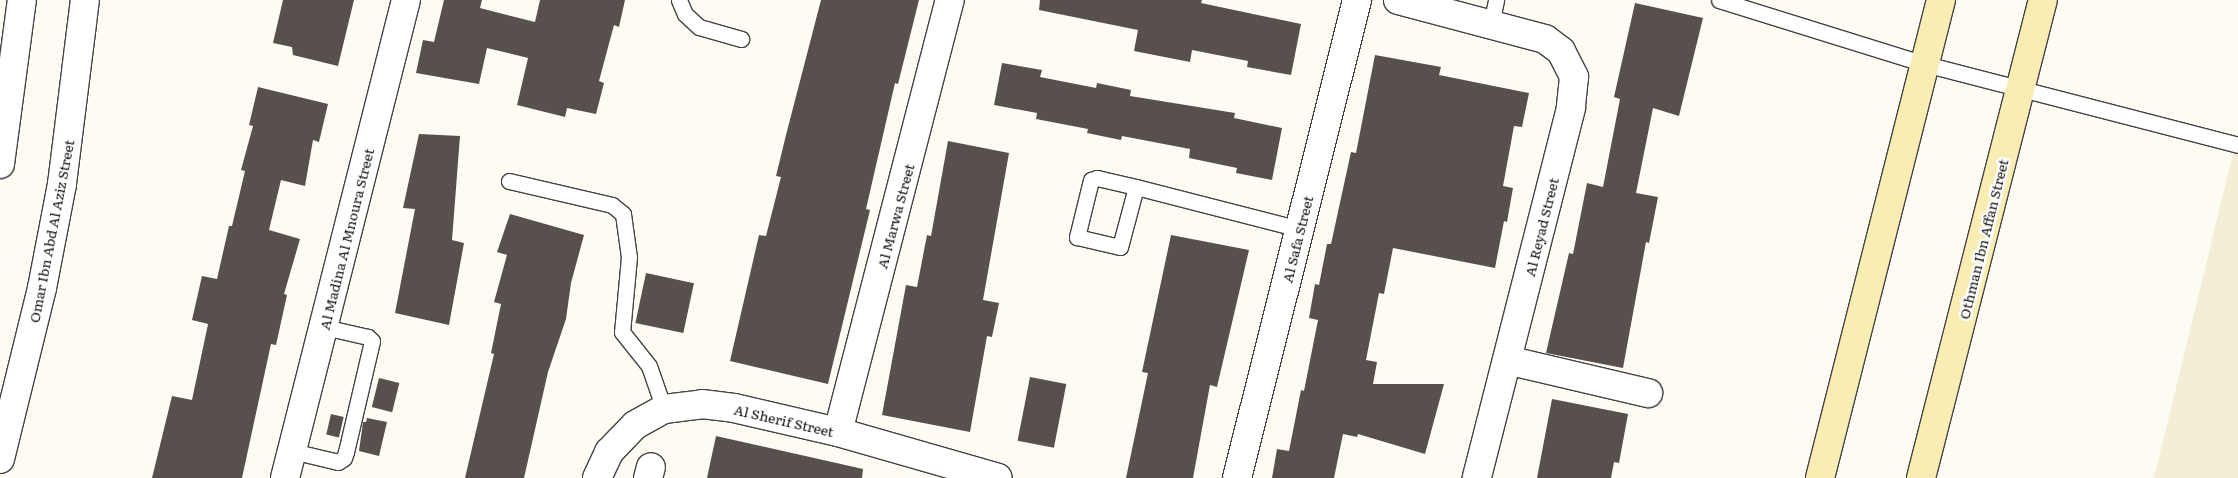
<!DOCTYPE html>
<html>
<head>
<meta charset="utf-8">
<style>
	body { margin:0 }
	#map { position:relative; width:2238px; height:478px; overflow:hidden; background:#fefbf3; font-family:Literata,serif }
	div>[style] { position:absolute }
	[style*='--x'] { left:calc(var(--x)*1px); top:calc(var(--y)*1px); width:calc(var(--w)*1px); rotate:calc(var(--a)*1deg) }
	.farmland>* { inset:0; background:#f3eed5 }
	.building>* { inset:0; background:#58504d; transform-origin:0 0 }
	.roads { filter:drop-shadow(1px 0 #434343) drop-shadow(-1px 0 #434343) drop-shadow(0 1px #434343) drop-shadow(0 -1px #434343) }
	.service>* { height:15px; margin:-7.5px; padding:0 7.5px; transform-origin:7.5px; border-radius:7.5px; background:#fff }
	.minor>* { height:28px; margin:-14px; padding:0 14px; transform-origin:14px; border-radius:14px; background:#fff }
	.tertiary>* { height:28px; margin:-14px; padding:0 14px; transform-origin:14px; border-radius:14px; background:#fff }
	.secondary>* { height:28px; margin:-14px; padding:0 14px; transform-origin:14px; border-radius:14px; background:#f9edb3 }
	span { translate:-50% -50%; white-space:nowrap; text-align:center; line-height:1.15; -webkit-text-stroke:5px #fff; paint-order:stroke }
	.street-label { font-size:14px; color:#101010 }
</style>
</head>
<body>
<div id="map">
	<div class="farmland">
		<div style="clip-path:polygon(2238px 133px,2238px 478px,2154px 478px)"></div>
	</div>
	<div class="building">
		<div style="clip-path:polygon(283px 0,354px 0,338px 66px,293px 55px,292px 47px,273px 43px)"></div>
		<div style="clip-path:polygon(444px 0,482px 0,480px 8px,535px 22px,540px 0,625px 0,619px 27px,614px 25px,599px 81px,604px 83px,596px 114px,567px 108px,565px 117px,517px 105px,528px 58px,487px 48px,479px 84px,416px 73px,423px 40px,434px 42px)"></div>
		<div style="clip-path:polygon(821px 0,919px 0,898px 84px,895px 83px,866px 209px,870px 210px,828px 384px,730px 361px,759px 235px,766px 236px,781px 177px,776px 176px,786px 135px)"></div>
		<div style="clip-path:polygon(1040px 0,1202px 0,1201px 3px,1301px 24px,1291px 75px,1247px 67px,1248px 61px,1192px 50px,1190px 62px,1134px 51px,1138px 30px,1039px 10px)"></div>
		<div style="clip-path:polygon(1635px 3px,1703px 18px,1679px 116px,1653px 108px,1636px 193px,1658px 197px,1649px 243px,1646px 242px,1623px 368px,1546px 353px,1569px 253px,1573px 254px,1587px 183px,1603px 187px,1620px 99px,1614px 97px)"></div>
		<div style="clip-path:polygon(1375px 55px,1441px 67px,1439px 75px,1529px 93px,1522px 127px,1514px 126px,1503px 186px,1513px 188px,1507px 222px,1504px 221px,1495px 268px,1393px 248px,1384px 294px,1379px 293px,1366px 360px,1377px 362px,1373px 384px,1444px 384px,1425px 454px,1358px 434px,1357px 437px,1343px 434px,1334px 478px,1272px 478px,1277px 449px,1289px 451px,1301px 390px,1304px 391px,1318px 320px,1309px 318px,1315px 284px,1319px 285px,1327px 244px,1331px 244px,1351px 152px,1356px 153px)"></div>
		<div style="clip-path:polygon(1002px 63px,1042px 70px,1040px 77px,1096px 88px,1097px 83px,1131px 90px,1130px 96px,1235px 113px,1234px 118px,1282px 128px,1272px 180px,1236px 173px,1237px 168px,1189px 158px,1190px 149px,1122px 136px,1121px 140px,1087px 133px,1088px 129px,1036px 119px,1037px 113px,994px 105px)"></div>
		<div style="clip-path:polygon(258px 87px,328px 104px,319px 142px,313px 140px,305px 186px,281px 180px,269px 230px,300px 239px,284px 294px,287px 295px,276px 345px,271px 344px,242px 478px,152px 478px,172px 396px,192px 400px,208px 324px,192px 320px,202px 276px,217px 279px,229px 226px,232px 226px,245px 171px,241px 170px,253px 126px,249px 125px)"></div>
		<div style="clip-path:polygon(419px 134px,460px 136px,452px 240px,464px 243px,449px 325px,395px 313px,415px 209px,403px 208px)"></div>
		<div style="clip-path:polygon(948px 141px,1009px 153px,983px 300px,999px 303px,992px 337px,987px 336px,970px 432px,882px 415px,906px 285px,917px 287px,927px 235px,931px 236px)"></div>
		<div style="clip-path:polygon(510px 214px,584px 235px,571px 283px,566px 319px,548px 372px,524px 478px,465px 478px,494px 354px,491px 353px,501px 304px,494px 302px,507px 255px,497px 252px)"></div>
		<div style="clip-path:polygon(1171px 235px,1249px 250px,1217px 387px,1210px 385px,1193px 478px,1126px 478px,1148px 373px,1142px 372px)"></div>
		<div style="left:646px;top:273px;width:49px;height:51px;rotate:12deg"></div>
		<div style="left:1030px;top:377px;width:37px;height:65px;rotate:11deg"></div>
		<div style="left:379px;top:378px;width:21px;height:30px;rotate:14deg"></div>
		<div style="clip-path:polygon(1552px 399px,1628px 414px,1619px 463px,1614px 462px,1611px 478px,1537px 478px)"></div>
		<div style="left:331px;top:414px;width:13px;height:21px;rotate:13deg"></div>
		<div style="clip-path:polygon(367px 418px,387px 422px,379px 456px,359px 451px,363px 422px,366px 422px)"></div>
		<div style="clip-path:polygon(716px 436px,863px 469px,862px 478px,707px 478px)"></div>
	</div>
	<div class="roads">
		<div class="service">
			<div style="--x:679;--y:0;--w:15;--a:67"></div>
			<div style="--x:685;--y:14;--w:19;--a:43"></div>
			<div style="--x:699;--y:27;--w:44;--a:15.9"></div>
			<div style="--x:1719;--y:0;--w:216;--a:17.3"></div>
			<div style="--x:1925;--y:64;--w:323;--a:14.5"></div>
			<div style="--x:1491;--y:24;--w:25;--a:-78"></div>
			<div style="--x:509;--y:181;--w:106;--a:13.1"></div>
			<div style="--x:612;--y:205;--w:14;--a:39"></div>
			<div style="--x:623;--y:214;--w:43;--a:82.1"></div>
			<div style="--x:629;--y:257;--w:75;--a:95.3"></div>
			<div style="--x:622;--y:332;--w:43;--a:51.5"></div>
			<div style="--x:649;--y:366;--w:46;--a:70.8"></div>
			<div style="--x:1136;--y:187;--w:40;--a:-167"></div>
			<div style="--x:1097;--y:178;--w:6;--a:162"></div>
			<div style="--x:1091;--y:180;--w:59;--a:103.8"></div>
			<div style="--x:1077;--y:237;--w:44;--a:13.1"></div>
			<div style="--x:1120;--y:247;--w:62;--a:-75.1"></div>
			<div style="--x:1136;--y:187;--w:169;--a:14.4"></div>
			<div style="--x:292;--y:451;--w:47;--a:13.4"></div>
			<div style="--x:338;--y:462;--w:7;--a:-34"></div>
			<div style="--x:344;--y:458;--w:6;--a:-72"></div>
			<div style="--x:346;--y:452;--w:114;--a:-76.8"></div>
			<div style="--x:372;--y:341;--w:6;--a:-135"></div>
			<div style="--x:368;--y:337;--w:45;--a:-167.2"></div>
		</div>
		<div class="minor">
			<div style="--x:1398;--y:0;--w:152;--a:14.9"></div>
			<div style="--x:1545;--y:39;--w:20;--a:37"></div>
			<div style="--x:1561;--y:51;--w:29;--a:63"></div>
			<div style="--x:1574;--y:77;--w:31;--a:96"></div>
			<div style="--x:1571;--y:108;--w:382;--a:104.3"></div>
			<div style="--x:1507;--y:360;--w:145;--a:13.2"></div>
			<div style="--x:838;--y:432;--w:446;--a:-75.5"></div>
			<div style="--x:285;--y:478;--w:493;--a:-75.8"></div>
			<div style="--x:597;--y:478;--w:29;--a:-65"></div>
			<div style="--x:609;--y:452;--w:37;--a:-46"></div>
			<div style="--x:635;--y:425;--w:33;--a:-29"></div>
			<div style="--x:664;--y:409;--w:38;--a:-7"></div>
			<div style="--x:702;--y:404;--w:32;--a:7"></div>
			<div style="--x:734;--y:408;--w:107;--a:13"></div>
			<div style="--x:838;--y:432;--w:166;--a:16"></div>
			<div style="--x:648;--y:478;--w:11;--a:-75"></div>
			<div style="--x:1237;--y:478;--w:493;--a:-75.9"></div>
		</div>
		<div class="tertiary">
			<div style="--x:0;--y:164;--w:165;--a:-82.4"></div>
			<div style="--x:0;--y:459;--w:176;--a:-76.2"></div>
			<div style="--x:42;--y:288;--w:106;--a:-79.1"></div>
			<div style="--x:62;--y:184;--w:185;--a:-82.9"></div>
		</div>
		<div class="secondary">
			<div style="--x:1820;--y:478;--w:493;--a:-75.8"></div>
			<div style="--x:1921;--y:478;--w:493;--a:-75.7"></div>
		</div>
	</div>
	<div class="street-label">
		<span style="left:895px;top:216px;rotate:-75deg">Al Marwa Street</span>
		<span style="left:1541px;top:227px;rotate:-76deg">Al Reyad Street</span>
		<span style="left:51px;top:231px;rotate:-79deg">Omar Ibn Abd Al Aziz Street</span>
		<span style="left:346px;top:239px;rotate:-76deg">Al Madina Al Mnoura Street</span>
		<span style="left:1297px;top:239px;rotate:-76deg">Al Safa Street</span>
		<span style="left:1983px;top:239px;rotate:-76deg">Othman Ibn Affan Street</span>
		<span style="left:784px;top:420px;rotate:13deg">Al Sherif Street</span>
	</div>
</div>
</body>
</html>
